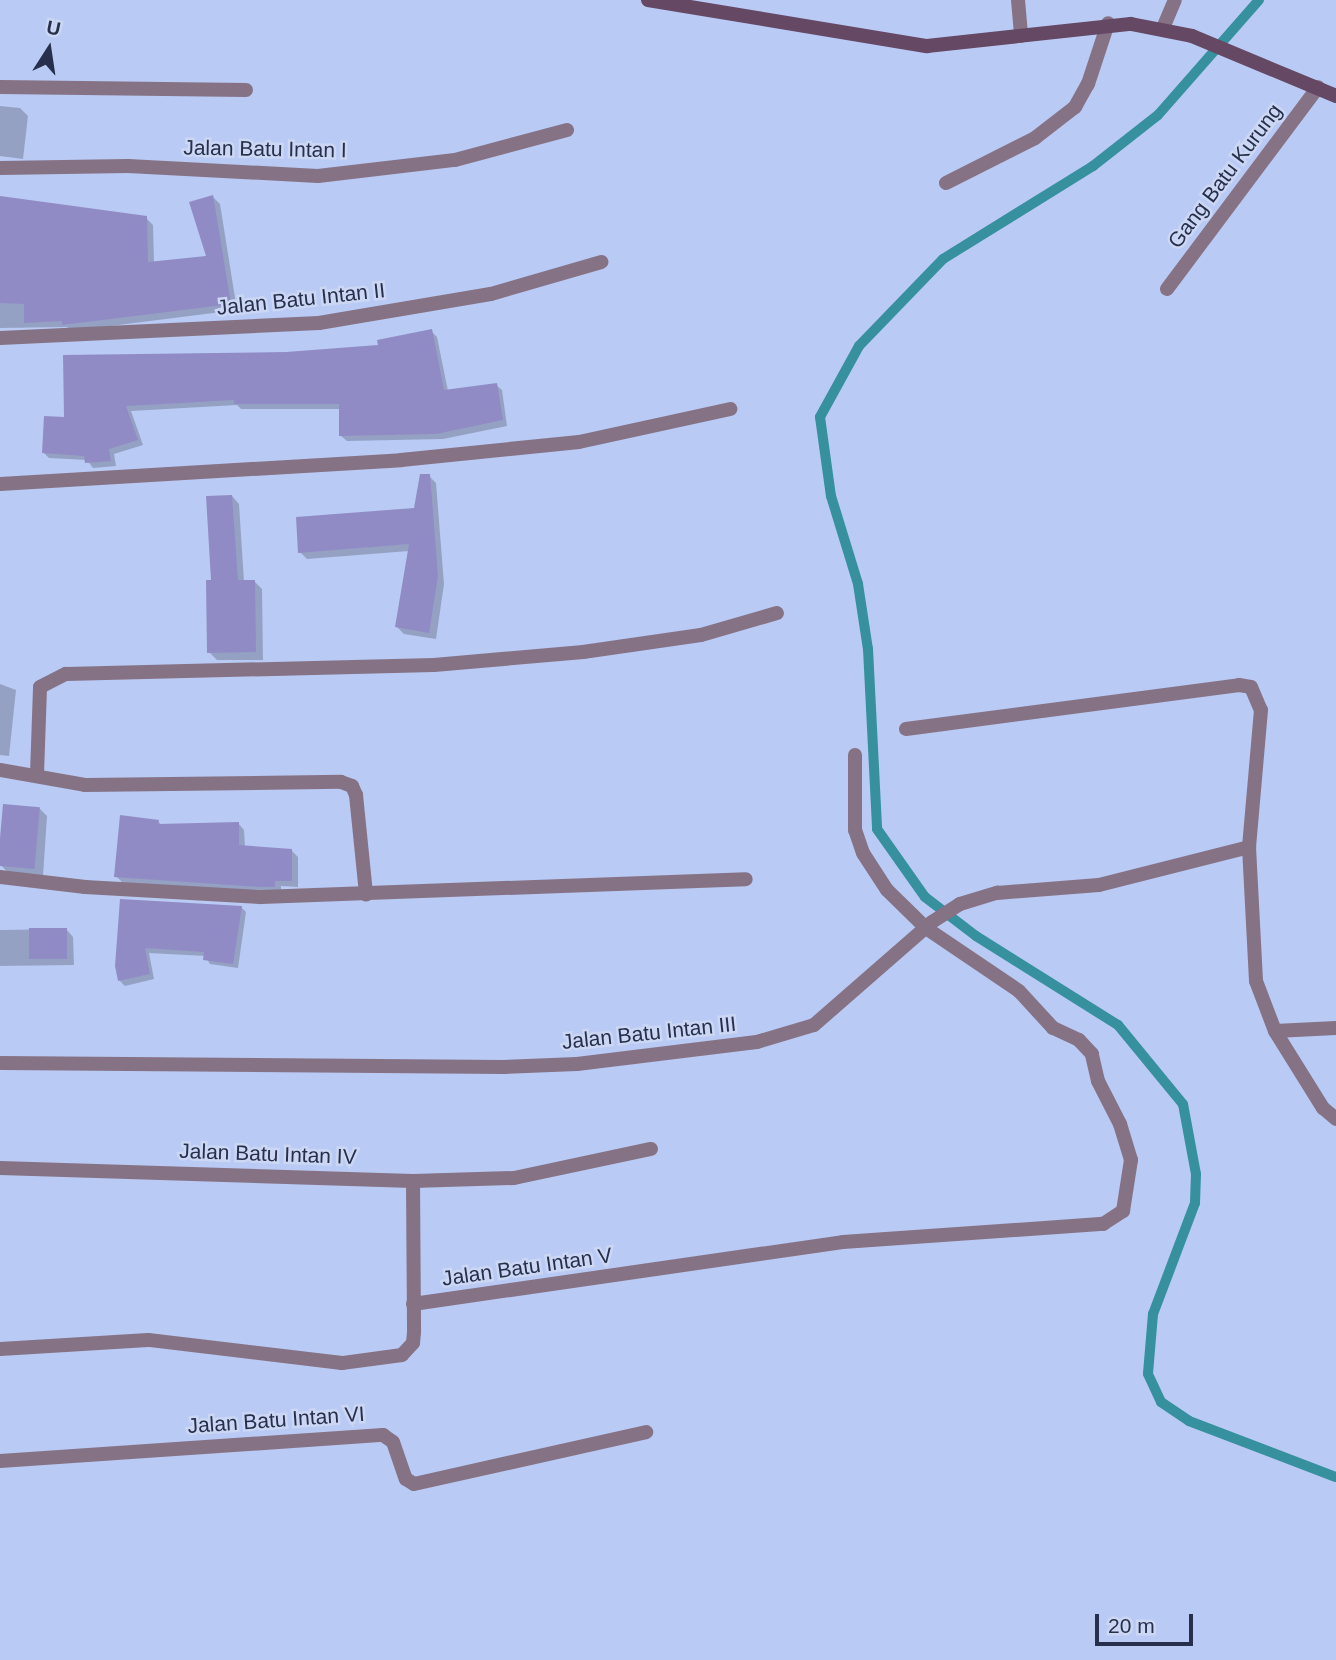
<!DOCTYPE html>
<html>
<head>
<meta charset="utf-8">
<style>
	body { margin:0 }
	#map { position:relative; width:1336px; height:1660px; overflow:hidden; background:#b9caf4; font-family:Arial,sans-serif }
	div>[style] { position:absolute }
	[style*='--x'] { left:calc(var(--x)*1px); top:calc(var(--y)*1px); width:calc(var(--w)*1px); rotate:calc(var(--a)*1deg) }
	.shadow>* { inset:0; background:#0003 }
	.stream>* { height:10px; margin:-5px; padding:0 5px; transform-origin:5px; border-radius:5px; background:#36909d }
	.building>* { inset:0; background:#918bc5; transform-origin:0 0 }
	.street>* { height:14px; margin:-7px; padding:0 7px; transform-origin:7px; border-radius:7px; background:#867285 }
	.secondary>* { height:14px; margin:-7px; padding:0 7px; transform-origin:7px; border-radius:7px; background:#654864 }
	span { translate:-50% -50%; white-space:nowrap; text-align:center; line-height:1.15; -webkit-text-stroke:5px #ccd7f4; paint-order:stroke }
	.street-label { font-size:21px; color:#26304c }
	.north { position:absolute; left:14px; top:14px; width:70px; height:70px; -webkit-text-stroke:5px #ccd7f4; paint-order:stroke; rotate:12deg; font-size:19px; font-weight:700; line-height:28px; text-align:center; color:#26304c }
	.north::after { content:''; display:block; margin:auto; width:24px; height:32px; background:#26304c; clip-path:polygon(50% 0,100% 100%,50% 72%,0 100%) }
	.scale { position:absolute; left:1095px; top:1614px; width:98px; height:32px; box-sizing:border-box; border:4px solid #26304c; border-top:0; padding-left:9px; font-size:21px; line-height:24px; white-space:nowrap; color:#26304c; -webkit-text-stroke:5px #ccd7f4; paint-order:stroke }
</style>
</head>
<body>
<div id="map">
	<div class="shadow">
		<div style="clip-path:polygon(0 106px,20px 108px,28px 116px,23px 159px,0 156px)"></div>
		<div style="clip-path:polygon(213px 197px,220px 204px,237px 310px,71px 331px,67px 327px,0 328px,0 198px,146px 218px,153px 225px,154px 263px,208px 257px)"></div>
		<div style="clip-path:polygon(431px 331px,437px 337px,448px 391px,496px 385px,502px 390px,507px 426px,443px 439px,347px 441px,341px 436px,340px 409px,241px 409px,237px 405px,131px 411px,143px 445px,114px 454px,116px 466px,93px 468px,87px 460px,49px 458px,43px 452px,65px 419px,286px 353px,380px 347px)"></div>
		<div style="clip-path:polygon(429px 476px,436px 483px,444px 584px,436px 639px,404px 634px,397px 627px,409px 551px,307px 559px,300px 552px,416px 510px)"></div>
		<div style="clip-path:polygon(232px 496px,239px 504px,244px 581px,254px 581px,262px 589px,263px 660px,217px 660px,209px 652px)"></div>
		<div style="clip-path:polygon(0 684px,16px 690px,9px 756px,0 755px)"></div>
		<div style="clip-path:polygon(39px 808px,47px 816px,43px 876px,8px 873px,1px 865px)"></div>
		<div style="clip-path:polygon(158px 821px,162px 826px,238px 823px,244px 830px,245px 847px,291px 850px,298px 857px,298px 887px,281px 886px,281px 893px,123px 883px,116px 876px)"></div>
		<div style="clip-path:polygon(122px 900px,241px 907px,246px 912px,238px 968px,210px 964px,205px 956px,149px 953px,154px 979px,125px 986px,120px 981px)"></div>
		<div style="clip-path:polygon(66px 929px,73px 937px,74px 965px,0 966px,0 930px)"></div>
	</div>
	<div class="stream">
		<div style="--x:1259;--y:0;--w:153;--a:131.3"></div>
		<div style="--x:1158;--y:115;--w:83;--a:141.9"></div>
		<div style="--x:1093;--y:166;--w:176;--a:148.2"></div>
		<div style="--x:943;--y:259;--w:121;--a:134"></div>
		<div style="--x:859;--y:346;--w:81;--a:118.8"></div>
		<div style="--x:820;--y:417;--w:80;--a:82.1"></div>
		<div style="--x:831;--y:496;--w:92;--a:72.9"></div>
		<div style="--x:858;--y:584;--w:66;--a:81.3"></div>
		<div style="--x:868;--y:649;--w:180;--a:87.1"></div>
		<div style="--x:877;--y:829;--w:83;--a:54.8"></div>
		<div style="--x:925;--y:897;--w:64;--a:37.4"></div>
		<div style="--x:976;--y:936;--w:168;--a:32.1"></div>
		<div style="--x:1118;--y:1025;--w:102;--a:50.6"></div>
		<div style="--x:1183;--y:1104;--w:71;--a:79.5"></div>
		<div style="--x:1196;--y:1174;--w:29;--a:92"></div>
		<div style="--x:1195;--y:1203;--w:119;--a:110.7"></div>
		<div style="--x:1153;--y:1314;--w:60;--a:94.8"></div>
		<div style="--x:1148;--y:1374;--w:31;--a:65"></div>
		<div style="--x:1161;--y:1402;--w:34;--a:34"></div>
		<div style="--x:1189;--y:1421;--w:157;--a:20.9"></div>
	</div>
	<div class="building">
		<div style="clip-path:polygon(213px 195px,231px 304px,62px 325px,62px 321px,24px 323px,24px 304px,0 303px,0 196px,147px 216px,148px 262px,206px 256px,189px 202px)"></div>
		<div style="clip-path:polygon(432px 329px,444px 390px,497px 383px,503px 420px,436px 434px,339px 436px,339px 404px,234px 404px,234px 400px,126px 406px,138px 440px,109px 449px,111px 461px,85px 463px,84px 456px,42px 453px,44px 416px,64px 417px,63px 355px,286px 352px,378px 345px,377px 340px)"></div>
		<div style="clip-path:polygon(420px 474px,430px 474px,438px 576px,429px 633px,395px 627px,409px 544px,298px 553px,296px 517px,414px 508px)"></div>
		<div style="clip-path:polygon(232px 495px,238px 580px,255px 580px,256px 652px,207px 653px,206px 580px,211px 580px,206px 496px)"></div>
		<div style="left:3px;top:804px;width:37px;height:62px;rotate:5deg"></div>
		<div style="clip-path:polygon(120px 815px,159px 820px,158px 824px,239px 822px,239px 845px,292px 849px,292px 881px,275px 881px,275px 887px,261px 887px,114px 877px)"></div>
		<div style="clip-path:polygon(120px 899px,242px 906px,233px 964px,203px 960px,204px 952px,145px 948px,150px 974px,118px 981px,115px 966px)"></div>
		<div style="left:29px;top:928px;width:38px;height:31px"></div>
	</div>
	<div class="street">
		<div style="--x:1018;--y:0;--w:36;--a:85"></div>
		<div style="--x:1163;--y:28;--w:30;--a:-67"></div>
		<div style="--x:0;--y:87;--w:246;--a:0.7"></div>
		<div style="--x:0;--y:168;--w:128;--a:-0.9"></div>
		<div style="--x:128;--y:166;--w:190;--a:3"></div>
		<div style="--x:318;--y:176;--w:138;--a:-6.7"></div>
		<div style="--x:455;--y:160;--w:116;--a:-15"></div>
		<div style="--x:946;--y:183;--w:100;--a:-26.8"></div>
		<div style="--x:1035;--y:138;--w:51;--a:-37.8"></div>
		<div style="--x:1075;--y:107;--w:26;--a:-61"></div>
		<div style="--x:1088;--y:84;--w:64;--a:-71.8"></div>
		<div style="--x:1167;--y:289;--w:252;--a:-53.2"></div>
		<div style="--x:0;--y:338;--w:319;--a:-2.7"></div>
		<div style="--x:319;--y:323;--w:174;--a:-9.6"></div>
		<div style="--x:491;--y:294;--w:115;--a:-16.2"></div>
		<div style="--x:0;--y:484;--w:402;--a:-3.4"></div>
		<div style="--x:401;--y:460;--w:179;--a:-5.8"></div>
		<div style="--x:579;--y:442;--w:155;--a:-12.3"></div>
		<div style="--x:906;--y:729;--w:336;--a:-7.5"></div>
		<div style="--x:1239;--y:685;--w:12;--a:9"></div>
		<div style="--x:1251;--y:687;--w:25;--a:67"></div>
		<div style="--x:1261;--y:710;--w:138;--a:95"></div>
		<div style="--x:1249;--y:847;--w:134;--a:87"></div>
		<div style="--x:1256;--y:981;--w:53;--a:69.2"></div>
		<div style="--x:1275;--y:1031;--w:91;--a:58.1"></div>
		<div style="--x:1323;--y:1108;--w:17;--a:40"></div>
		<div style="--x:0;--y:770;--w:86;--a:10"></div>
		<div style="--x:85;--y:785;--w:256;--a:-0.7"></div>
		<div style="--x:341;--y:782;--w:12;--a:20"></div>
		<div style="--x:352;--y:786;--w:10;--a:66"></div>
		<div style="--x:356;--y:795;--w:100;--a:84.2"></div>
		<div style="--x:37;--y:774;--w:87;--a:-88"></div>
		<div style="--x:40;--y:687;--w:29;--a:-27"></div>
		<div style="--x:66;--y:674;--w:368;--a:-1.4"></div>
		<div style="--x:434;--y:665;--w:150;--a:-5"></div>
		<div style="--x:583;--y:652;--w:119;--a:-8.2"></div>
		<div style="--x:701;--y:635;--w:79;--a:-16.1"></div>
		<div style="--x:0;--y:877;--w:86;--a:6.7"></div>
		<div style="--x:85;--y:887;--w:176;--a:3.3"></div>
		<div style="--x:261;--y:897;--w:485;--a:-2.1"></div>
		<div style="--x:1275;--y:1031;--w:61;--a:-2.8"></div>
		<div style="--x:0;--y:1063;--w:504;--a:0.45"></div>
		<div style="--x:504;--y:1067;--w:73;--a:-2.4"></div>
		<div style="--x:577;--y:1064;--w:181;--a:-7"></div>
		<div style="--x:757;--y:1042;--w:59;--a:-16.6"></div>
		<div style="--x:814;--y:1025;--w:157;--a:-41.1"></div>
		<div style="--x:932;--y:922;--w:33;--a:-33"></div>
		<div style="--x:960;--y:904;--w:39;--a:-17"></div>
		<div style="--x:997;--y:893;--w:102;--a:-4.5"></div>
		<div style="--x:1099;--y:885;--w:155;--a:-14.2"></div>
		<div style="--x:0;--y:1168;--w:413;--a:1.8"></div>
		<div style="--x:413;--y:1181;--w:151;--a:89.6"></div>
		<div style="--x:414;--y:1332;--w:11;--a:95"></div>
		<div style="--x:413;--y:1343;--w:16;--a:133"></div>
		<div style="--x:402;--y:1355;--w:61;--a:172.4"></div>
		<div style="--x:342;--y:1363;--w:195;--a:-173.2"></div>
		<div style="--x:148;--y:1340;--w:148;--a:176.5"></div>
		<div style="--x:413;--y:1181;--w:101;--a:-1.7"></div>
		<div style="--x:514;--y:1178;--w:140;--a:-12"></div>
		<div style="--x:413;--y:1304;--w:434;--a:-8.2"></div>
		<div style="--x:843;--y:1242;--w:261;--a:-4"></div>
		<div style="--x:1103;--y:1224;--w:24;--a:-33"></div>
		<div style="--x:1123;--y:1211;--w:52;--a:-81.1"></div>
		<div style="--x:1131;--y:1160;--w:38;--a:-107"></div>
		<div style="--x:1120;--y:1124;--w:48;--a:-117.1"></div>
		<div style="--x:1098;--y:1081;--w:28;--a:-103"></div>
		<div style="--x:1092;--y:1054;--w:19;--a:-133"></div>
		<div style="--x:1079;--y:1040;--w:29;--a:-155"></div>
		<div style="--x:1053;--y:1028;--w:50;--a:-132.6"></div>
		<div style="--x:1019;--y:991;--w:112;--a:-145.9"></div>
		<div style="--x:926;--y:928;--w:54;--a:-135.7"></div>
		<div style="--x:887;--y:890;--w:44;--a:-123"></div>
		<div style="--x:863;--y:853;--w:24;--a:-109"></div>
		<div style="--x:855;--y:830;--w:75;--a:-90"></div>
		<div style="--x:0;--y:1461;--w:384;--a:-3.9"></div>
		<div style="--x:383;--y:1435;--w:12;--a:35"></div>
		<div style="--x:393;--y:1442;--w:39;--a:71"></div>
		<div style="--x:406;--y:1479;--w:9;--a:32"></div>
		<div style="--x:414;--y:1484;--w:238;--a:-12.6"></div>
	</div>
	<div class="secondary">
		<div style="--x:648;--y:0;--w:283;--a:9.4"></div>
		<div style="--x:927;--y:46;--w:205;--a:-6.2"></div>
		<div style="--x:1131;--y:24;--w:62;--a:11.1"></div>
		<div style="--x:1192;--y:36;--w:156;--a:22.6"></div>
	</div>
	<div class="street-label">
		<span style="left:265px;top:149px;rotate:1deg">Jalan Batu Intan I</span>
		<span style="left:1225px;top:176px;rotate:-53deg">Gang Batu Kurung</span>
		<span style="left:301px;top:299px;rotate:-6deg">Jalan Batu Intan II</span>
		<span style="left:649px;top:1033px;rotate:-6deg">Jalan Batu Intan III</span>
		<span style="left:268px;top:1154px;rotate:2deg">Jalan Batu Intan IV</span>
		<span style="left:527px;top:1267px;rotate:-8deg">Jalan Batu Intan V</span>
		<span style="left:276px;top:1420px;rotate:-4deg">Jalan Batu Intan VI</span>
	</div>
	<div class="north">U</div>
	<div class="scale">20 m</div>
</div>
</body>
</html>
